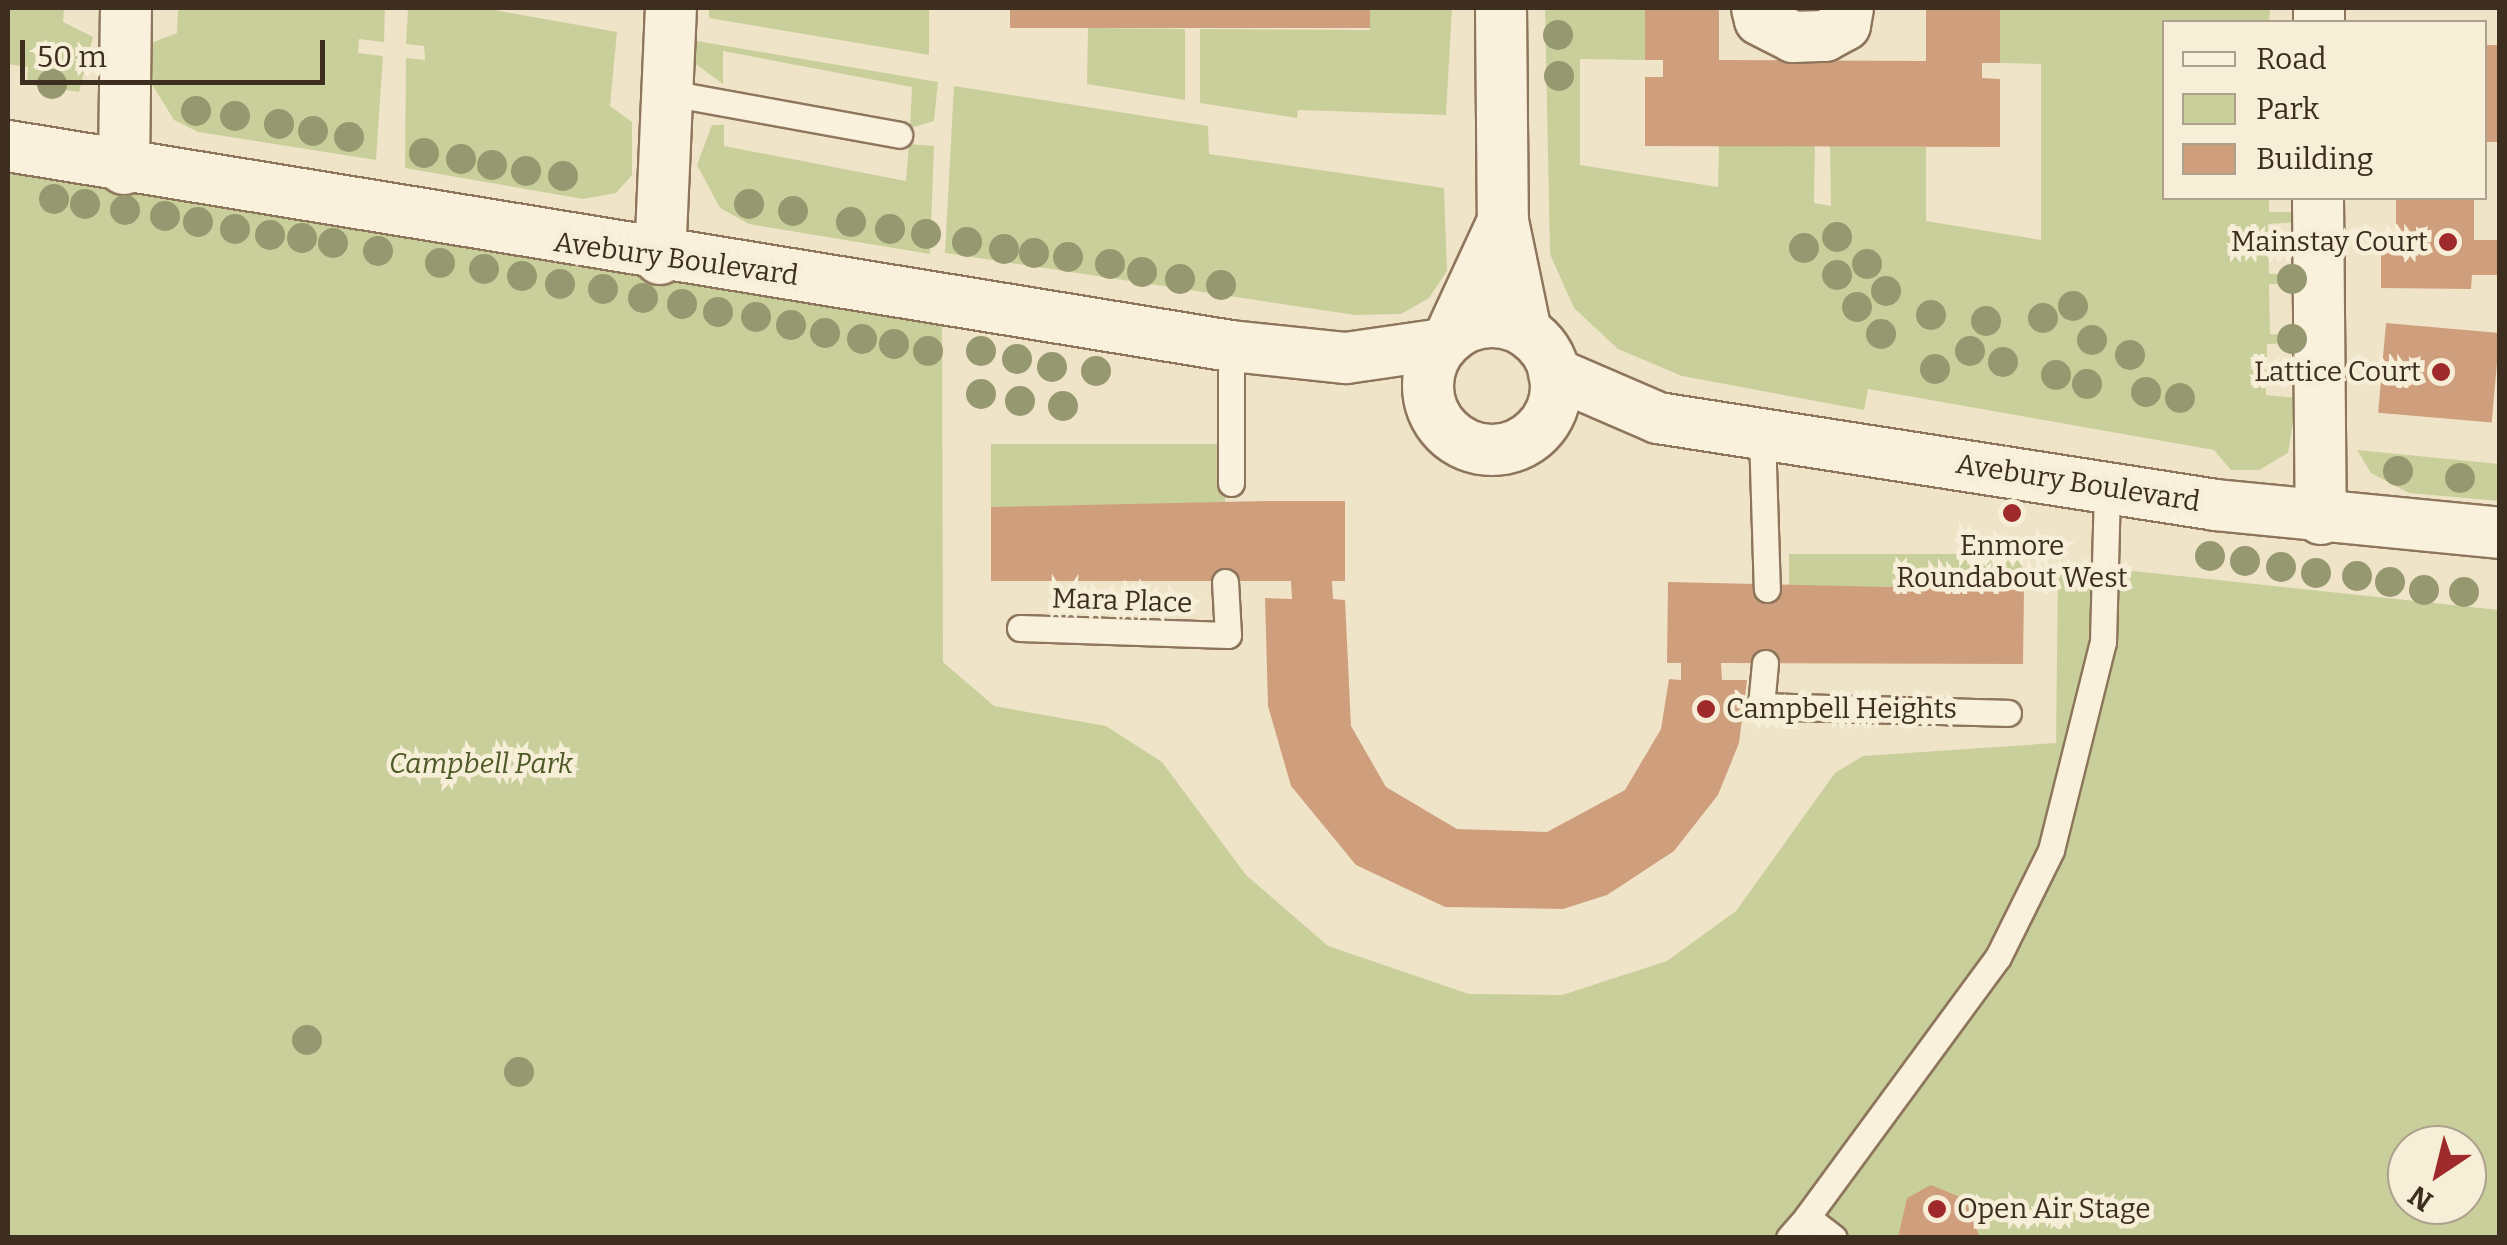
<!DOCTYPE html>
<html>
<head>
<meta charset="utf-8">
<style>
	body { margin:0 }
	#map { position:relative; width:2507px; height:1245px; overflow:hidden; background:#f0e4c8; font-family:Bitter,serif }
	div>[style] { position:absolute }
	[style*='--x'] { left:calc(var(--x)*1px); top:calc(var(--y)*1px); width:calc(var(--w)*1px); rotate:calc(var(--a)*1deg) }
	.green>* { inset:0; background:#c9cf9b; transform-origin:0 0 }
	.building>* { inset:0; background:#cf9f7d; transform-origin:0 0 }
	.roads { filter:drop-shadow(2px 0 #8d765c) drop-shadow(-2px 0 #8d765c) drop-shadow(0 2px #8d765c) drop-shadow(0 -2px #8d765c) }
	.service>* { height:25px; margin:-12.5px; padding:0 12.5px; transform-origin:12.5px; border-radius:12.5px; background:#faf1dc }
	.minor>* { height:50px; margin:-25px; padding:0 25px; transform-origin:25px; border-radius:25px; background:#faf1dc }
	.minor>.ring { margin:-25px; padding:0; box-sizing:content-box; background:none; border:50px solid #faf1dc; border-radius:50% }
	.trees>* { width:30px; height:30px; margin:-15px; border-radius:50%; background:#96986f }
	.dots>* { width:28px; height:28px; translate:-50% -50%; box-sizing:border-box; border:5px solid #f7eed8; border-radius:50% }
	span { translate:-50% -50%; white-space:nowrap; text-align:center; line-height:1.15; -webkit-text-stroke:9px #f7eed8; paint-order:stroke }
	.poi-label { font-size:28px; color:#3d2e20 }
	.right { translate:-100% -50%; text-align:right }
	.left { translate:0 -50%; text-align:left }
	.street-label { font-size:28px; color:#3d2e20 }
	.park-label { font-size:28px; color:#4d5a26; font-style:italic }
	.frame { position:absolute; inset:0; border:10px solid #3d2e20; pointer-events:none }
	.legend { position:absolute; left:2162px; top:20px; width:325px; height:180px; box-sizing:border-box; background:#f7eed8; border:2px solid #ada18e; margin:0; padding:12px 18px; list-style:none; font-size:30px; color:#3d2e20 }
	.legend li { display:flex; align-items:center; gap:20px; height:50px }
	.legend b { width:50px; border:2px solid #ada18e }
	.north { position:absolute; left:2387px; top:1125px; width:100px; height:100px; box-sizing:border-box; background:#f7eed8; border:2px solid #ada18e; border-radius:50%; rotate:215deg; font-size:28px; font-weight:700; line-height:40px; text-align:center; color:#3d2e20 }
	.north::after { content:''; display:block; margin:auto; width:35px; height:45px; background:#9e2a2b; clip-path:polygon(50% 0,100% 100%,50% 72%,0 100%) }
	.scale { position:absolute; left:20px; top:40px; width:305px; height:45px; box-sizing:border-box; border:5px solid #3d2e20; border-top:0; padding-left:12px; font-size:30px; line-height:35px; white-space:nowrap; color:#3d2e20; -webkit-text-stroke:8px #f7eed8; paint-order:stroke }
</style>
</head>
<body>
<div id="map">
	<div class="green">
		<div style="clip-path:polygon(8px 8px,64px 8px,63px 22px,93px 37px,79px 92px,27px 84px,28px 67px,8px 64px)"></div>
		<div style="clip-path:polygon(178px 8px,385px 8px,384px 42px,359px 39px,358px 53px,383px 56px,376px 160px,198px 132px,174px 120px,147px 76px,151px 43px,177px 33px)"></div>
		<div style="clip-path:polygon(408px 8px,483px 8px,617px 32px,610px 106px,632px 122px,632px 175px,616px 193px,583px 199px,405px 168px,406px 58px,425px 60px,424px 46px,406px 44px)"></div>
		<div style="clip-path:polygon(709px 8px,929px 8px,929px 55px,709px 18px)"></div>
		<div style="clip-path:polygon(1370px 8px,1452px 8px,1446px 115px,1298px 110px,1297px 118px,1200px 103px,1200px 29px,1370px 30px)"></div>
		<div style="clip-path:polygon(1545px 8px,1645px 8px,1645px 60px,1580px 59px,1580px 165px,1718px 187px,1719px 146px,1815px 146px,1814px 203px,1831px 206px,1830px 146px,1926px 147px,1926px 221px,2041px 240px,2041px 64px,2000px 63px,2000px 8px,2270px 8px,2269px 22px,2164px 22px,2164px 198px,2269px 198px,2269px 212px,2299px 212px,2299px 222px,2268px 224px,2269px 274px,2298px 274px,2298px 284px,2269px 284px,2270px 334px,2297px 335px,2296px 343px,2267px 344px,2266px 395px,2297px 398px,2288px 453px,2259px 470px,2231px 470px,2214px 450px,1868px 389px,1864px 410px,1682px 376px,1618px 349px,1574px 308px,1550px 254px)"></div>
		<div style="clip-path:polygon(1088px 28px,1185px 29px,1185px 100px,1087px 84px)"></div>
		<div style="clip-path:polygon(691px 40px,938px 82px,934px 121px,910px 128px,912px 87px,723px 51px,723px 84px,689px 59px)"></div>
		<div style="clip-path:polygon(954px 86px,1208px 126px,1209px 154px,1444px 188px,1447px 271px,1429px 298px,1401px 314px,1355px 315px,945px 253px)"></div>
		<div style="clip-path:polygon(712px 125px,724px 125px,724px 146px,906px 181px,909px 144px,934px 146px,930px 254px,749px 224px,720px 208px,697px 165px)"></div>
		<div style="clip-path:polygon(evenodd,8px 146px,942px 296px,943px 662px,994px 706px,1106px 726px,1162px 762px,1246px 875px,1328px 946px,1469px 994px,1562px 995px,1667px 961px,1736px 911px,1835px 773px,1863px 756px,2056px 743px,2058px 563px,2499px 610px,2499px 1237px,8px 1237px,8px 146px,2407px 1145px,2467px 1145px,2467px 1205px,2407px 1205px,2407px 1145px)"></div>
		<div style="left:991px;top:444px;width:234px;height:63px"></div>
		<div style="clip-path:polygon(2357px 450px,2499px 464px,2499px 501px,2409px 493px,2371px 473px)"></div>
		<div style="left:1789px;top:554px;width:234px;height:35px"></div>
	</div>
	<div class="building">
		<div style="left:1010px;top:8px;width:360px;height:20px"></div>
		<div style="clip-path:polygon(1645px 8px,1719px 8px,1719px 60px,1926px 61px,1926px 8px,2000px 8px,2000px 63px,1982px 63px,1982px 78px,2000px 79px,2000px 147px,1645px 146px,1645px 77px,1663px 77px,1663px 60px,1645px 60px)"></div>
		<div style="left:2484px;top:45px;width:16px;height:97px"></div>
		<div style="clip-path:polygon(2396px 198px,2474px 198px,2474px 240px,2499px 240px,2499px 275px,2472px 275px,2471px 289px,2381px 288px,2381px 244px,2396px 244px)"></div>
		<div style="left:2386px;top:323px;width:114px;height:90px;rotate:5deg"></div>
		<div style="clip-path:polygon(1265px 501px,1345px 501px,1345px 581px,1332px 581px,1333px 599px,1345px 600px,1351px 726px,1386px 787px,1457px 829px,1547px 832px,1625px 790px,1661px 729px,1669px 679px,1681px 680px,1681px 663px,1667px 663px,1668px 582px,2024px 590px,2023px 664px,1721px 663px,1722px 680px,1747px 680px,1739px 743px,1718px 795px,1674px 851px,1607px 895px,1563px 909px,1445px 907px,1356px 865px,1291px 786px,1268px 706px,1265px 598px,1292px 599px,1291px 581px,991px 581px,991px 507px)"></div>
		<div style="clip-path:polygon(1931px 1185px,1965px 1199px,1980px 1238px,1898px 1238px,1907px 1198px)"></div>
	</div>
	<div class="roads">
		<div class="service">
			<div style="--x:669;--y:93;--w:234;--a:10.3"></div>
			<div style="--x:1762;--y:434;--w:155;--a:88.2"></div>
			<div style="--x:1231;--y:483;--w:137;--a:-90"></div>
			<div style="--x:1020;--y:628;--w:208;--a:1.9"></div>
			<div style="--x:1228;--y:635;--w:53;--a:-93.2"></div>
			<div style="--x:1765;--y:663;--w:43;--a:95.3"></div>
			<div style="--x:1761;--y:706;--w:247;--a:1.6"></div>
			<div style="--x:1807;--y:1217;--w:323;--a:-53.7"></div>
			<div style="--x:1998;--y:957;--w:119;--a:-63.6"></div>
			<div style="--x:2051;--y:850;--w:214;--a:-76"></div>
			<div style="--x:2103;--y:642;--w:154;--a:-88.5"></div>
			<div style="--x:1789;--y:1238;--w:28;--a:-49"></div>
			<div style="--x:1807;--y:1217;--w:34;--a:38"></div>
		</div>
		<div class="minor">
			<div style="--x:1501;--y:8;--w:213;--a:89.5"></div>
			<div style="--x:1503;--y:221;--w:113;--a:78.3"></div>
			<div style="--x:1757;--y:8;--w:12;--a:76"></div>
			<div style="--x:1760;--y:20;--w:37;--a:27"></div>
			<div style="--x:1793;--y:37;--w:32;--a:-2"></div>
			<div style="--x:1825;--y:36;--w:23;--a:-29"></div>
			<div style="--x:1845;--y:25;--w:17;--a:-80"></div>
			<div style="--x:2319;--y:22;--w:14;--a:-90"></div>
			<div style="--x:8;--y:146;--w:1239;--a:9.29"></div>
			<div style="--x:1231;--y:346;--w:116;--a:6"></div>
			<div style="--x:1346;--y:358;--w:98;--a:-8.2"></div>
			<div style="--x:124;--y:169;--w:161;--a:-89.3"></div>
			<div style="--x:2318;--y:198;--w:321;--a:89.5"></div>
			<div style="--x:660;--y:259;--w:251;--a:-87.5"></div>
			<div class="ring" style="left:1428px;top:322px;width:78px;height:78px"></div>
			<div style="--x:1449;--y:338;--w:129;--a:-65.2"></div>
			<div style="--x:1554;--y:373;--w:113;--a:23.4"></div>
			<div style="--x:1658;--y:418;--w:565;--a:8.86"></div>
			<div style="--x:2216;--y:505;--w:285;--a:5.6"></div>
		</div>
	</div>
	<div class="trees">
		<div style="left:1558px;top:35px"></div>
		<div style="left:1559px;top:76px"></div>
		<div style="left:52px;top:84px"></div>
		<div style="left:196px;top:111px"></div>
		<div style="left:235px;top:116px"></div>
		<div style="left:279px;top:124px"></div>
		<div style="left:313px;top:131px"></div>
		<div style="left:349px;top:137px"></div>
		<div style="left:424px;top:153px"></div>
		<div style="left:461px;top:159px"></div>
		<div style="left:492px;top:165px"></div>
		<div style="left:526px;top:171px"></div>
		<div style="left:563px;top:176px"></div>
		<div style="left:54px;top:199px"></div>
		<div style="left:85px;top:204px"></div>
		<div style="left:749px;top:204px"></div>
		<div style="left:125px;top:210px"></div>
		<div style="left:793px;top:211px"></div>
		<div style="left:165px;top:216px"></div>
		<div style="left:198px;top:222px"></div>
		<div style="left:851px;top:222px"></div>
		<div style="left:235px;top:229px"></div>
		<div style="left:890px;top:229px"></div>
		<div style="left:926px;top:234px"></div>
		<div style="left:270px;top:235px"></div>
		<div style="left:1837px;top:237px"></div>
		<div style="left:302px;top:238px"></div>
		<div style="left:967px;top:242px"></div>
		<div style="left:333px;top:243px"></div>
		<div style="left:1804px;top:248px"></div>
		<div style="left:1004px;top:249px"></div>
		<div style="left:378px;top:251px"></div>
		<div style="left:1034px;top:253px"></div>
		<div style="left:1068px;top:257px"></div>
		<div style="left:440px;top:263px"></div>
		<div style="left:1110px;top:264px"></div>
		<div style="left:1867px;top:264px"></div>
		<div style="left:484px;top:269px"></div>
		<div style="left:1142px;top:272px"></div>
		<div style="left:1837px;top:275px"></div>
		<div style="left:522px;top:276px"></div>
		<div style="left:1180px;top:279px"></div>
		<div style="left:2292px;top:279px"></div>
		<div style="left:560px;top:284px"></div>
		<div style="left:1221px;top:285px"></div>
		<div style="left:603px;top:289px"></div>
		<div style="left:1886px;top:291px"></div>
		<div style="left:643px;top:298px"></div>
		<div style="left:682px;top:304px"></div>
		<div style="left:2073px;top:306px"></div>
		<div style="left:1857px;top:307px"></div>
		<div style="left:718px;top:312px"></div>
		<div style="left:1931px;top:315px"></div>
		<div style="left:756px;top:317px"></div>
		<div style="left:2043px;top:318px"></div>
		<div style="left:1986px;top:321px"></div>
		<div style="left:791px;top:325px"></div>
		<div style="left:825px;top:333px"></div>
		<div style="left:1881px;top:334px"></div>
		<div style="left:862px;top:339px"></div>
		<div style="left:2292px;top:339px"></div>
		<div style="left:2092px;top:340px"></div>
		<div style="left:894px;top:344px"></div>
		<div style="left:928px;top:351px"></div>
		<div style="left:981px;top:351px"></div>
		<div style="left:1970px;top:351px"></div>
		<div style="left:2130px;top:355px"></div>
		<div style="left:1017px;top:359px"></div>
		<div style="left:2003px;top:362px"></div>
		<div style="left:1052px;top:367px"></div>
		<div style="left:1935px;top:369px"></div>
		<div style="left:1096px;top:371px"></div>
		<div style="left:2056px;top:375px"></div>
		<div style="left:2087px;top:384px"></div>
		<div style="left:2146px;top:392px"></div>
		<div style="left:981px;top:394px"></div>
		<div style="left:2180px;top:398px"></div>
		<div style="left:1020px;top:401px"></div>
		<div style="left:1063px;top:406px"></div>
		<div style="left:2398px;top:471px"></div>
		<div style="left:2460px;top:478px"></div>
		<div style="left:2210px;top:556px"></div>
		<div style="left:2245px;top:561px"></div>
		<div style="left:2281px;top:567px"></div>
		<div style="left:2316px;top:573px"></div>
		<div style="left:2357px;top:576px"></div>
		<div style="left:2390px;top:582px"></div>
		<div style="left:2424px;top:590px"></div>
		<div style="left:2464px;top:592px"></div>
		<div style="left:307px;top:1040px"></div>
		<div style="left:519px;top:1072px"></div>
	</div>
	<div class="dots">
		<div style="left:2448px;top:242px;background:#9e2a2b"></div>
		<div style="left:2441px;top:372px;background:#9e2a2b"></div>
		<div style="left:2012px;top:513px;background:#9e2a2b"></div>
		<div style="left:1706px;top:709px;background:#9e2a2b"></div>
		<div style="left:1937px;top:1209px;background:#9e2a2b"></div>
	</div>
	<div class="poi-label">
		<span class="right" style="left:2428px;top:242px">Mainstay Court</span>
		<span class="right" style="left:2421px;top:372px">Lattice Court</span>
		<span style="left:2012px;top:562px">Enmore<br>Roundabout West</span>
		<span class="left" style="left:1726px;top:709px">Campbell Heights</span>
		<span class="left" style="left:1957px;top:1209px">Open Air Stage</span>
	</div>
	<div class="street-label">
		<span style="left:676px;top:259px;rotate:8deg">Avebury Boulevard</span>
		<span style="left:2078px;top:483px;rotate:9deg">Avebury Boulevard</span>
		<span style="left:1122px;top:601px;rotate:2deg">Mara Place</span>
	</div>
	<div class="park-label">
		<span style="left:481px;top:764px">Campbell Park</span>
	</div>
	<div class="frame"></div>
	<ul class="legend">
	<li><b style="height:12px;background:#faf1dc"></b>Road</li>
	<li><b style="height:28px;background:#c9cf9b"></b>Park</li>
	<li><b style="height:28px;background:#cf9f7d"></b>Building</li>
	</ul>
	<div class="north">N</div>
	<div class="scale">50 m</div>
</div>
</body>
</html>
